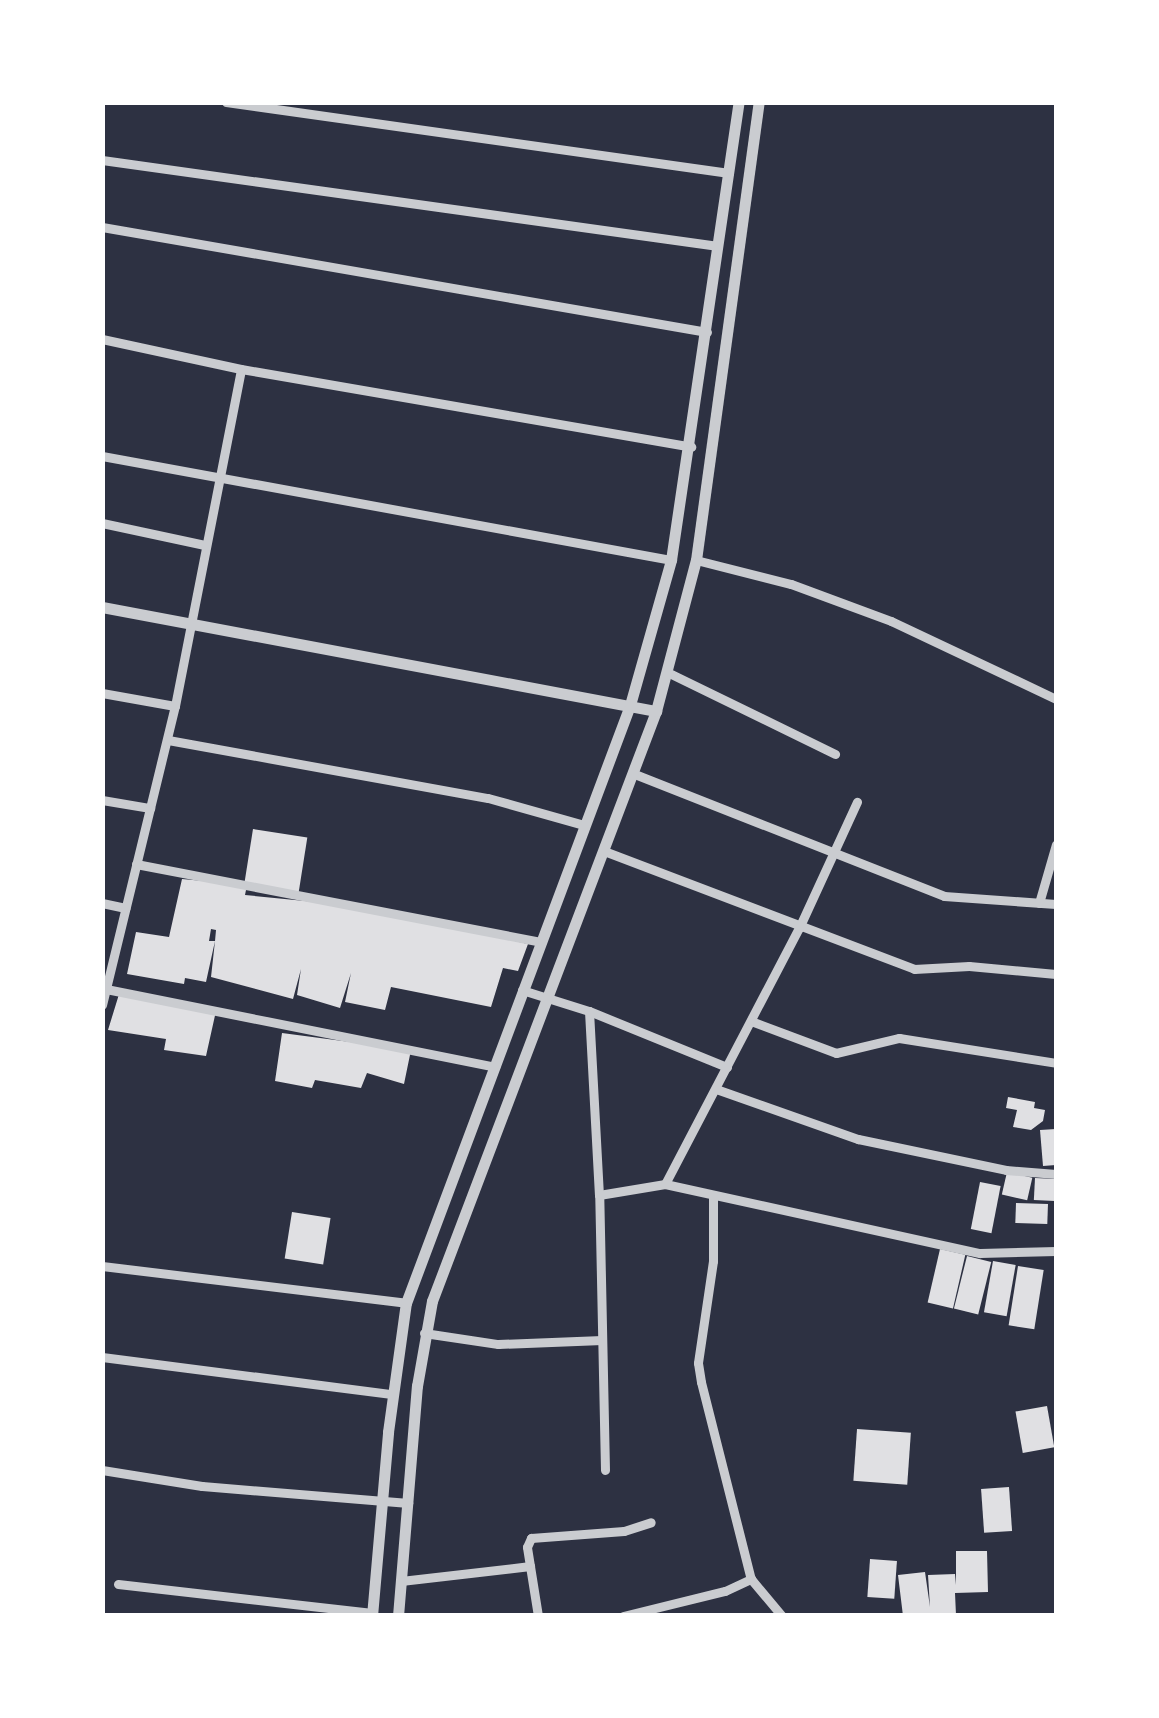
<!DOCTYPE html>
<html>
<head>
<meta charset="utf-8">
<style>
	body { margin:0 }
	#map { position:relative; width:1159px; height:1718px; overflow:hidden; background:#2d3142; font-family:Mulish,sans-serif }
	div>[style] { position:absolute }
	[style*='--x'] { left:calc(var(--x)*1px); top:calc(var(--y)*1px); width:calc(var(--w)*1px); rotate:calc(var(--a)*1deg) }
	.building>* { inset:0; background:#e0e0e3; transform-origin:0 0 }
	.minor>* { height:9px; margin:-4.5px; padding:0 4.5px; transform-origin:4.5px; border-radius:4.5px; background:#caccd0 }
	.tertiary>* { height:11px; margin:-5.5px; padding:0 5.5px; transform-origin:5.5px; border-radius:5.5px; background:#caccd0 }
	span { translate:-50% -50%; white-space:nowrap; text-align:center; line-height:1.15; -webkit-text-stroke:8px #fff; paint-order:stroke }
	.frame { position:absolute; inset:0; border:105px solid #fff; pointer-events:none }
</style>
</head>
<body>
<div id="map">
	<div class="building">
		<div style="left:253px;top:829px;width:55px;height:56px;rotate:9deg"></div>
		<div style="clip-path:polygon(182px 879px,247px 885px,245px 895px,356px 906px,528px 944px,518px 971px,503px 968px,491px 1007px,391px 987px,385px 1010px,345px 1002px,351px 973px,340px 1008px,297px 995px,301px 969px,293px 999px,211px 977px,215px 941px,216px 930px,211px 929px,209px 941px,215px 941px,206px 982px,185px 978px,184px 984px,127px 974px,136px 932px,169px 937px)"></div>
		<div style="clip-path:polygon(120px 991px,216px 1011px,206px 1056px,164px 1050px,166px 1039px,108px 1030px)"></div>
		<div style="clip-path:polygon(282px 1033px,411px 1050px,404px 1084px,367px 1073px,361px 1088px,315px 1080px,312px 1088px,275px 1081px)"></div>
		<div style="clip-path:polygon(1008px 1097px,1035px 1102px,1034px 1108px,1045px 1110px,1043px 1121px,1031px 1130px,1013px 1127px,1017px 1110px,1006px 1108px)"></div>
		<div style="clip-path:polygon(1056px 1129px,1056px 1165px,1043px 1166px,1040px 1130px)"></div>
		<div style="left:1007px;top:1172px;width:26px;height:23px;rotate:13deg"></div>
		<div style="left:1035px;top:1178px;width:21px;height:22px;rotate:3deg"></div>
		<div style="left:980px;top:1182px;width:21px;height:48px;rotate:11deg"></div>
		<div style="left:1016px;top:1203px;width:32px;height:20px;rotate:2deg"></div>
		<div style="left:292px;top:1212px;width:39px;height:47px;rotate:9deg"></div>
		<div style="left:940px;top:1249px;width:26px;height:55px;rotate:13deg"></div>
		<div style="left:967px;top:1256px;width:25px;height:54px;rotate:14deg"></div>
		<div style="left:993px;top:1261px;width:23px;height:52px;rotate:10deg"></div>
		<div style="left:1018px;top:1266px;width:26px;height:60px;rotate:9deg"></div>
		<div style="left:1047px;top:1406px;width:42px;height:32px;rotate:80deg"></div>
		<div style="left:857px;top:1429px;width:54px;height:52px;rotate:4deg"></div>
		<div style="left:1009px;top:1487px;width:44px;height:28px;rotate:86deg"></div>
		<div style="clip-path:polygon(956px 1551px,987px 1551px,988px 1592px,955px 1593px,956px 1615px,903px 1616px,898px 1575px,925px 1572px,930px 1607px,928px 1575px,955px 1574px,956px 1585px)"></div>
		<div style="left:870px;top:1559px;width:27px;height:38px;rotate:4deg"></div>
	</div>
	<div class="minor">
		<div style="--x:226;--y:102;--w:508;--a:8.03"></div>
		<div style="--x:102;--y:160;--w:622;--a:7.95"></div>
		<div style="--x:102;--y:227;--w:614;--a:9.85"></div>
		<div style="--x:102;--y:339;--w:142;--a:12.2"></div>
		<div style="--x:241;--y:369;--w:457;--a:9.8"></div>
		<div style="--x:102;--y:456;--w:578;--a:10.36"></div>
		<div style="--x:102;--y:523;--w:105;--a:12.1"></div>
		<div style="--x:696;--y:560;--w:98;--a:14.2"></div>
		<div style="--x:791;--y:584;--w:107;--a:20.3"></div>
		<div style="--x:891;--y:621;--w:183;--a:25.3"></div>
		<div style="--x:667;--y:672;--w:187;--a:26"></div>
		<div style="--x:102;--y:693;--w:74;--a:10.1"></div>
		<div style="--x:168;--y:740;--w:325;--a:10.3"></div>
		<div style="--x:488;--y:798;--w:100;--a:15.7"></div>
		<div style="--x:632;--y:773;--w:335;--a:21.5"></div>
		<div style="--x:944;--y:896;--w:112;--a:4.1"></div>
		<div style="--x:102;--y:800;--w:49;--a:9.5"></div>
		<div style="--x:604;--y:851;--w:332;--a:20.8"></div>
		<div style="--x:914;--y:969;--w:55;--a:-3.1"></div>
		<div style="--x:969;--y:966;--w:87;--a:5.3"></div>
		<div style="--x:136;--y:864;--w:412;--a:10.9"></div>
		<div style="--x:102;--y:903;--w:24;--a:12"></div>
		<div style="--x:1039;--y:903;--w:61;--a:-73.9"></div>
		<div style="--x:106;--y:989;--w:397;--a:11.3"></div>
		<div style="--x:522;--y:990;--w:70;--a:17.4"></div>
		<div style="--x:589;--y:1011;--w:149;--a:22.1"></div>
		<div style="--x:102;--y:1005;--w:308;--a:-76.3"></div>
		<div style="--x:175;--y:706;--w:343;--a:-78.9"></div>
		<div style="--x:589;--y:1011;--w:184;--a:86.9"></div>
		<div style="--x:751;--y:1021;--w:91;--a:20.6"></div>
		<div style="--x:836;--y:1053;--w:65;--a:-13.4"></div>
		<div style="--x:899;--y:1038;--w:159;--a:9"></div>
		<div style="--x:716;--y:1089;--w:151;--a:19.4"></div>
		<div style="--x:858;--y:1139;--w:151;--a:11.8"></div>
		<div style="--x:1006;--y:1170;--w:50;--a:4.6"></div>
		<div style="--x:665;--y:1184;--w:289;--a:-62.4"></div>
		<div style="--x:799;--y:928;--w:139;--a:-65.3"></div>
		<div style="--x:713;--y:1195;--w:66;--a:90"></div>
		<div style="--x:713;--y:1261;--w:103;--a:98.4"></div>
		<div style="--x:698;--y:1363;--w:19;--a:81"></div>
		<div style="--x:701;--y:1382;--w:203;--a:75.8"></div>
		<div style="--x:751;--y:1579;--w:48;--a:50"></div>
		<div style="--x:102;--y:1266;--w:306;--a:6.9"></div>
		<div style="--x:424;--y:1333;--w:75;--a:8.5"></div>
		<div style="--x:498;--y:1344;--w:104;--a:-2.2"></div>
		<div style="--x:102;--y:1357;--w:292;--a:7.3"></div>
		<div style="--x:102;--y:1470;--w:101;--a:9.1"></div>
		<div style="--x:202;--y:1486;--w:207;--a:4.7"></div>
		<div style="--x:605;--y:1470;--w:275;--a:-91.2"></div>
		<div style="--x:599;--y:1195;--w:67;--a:-9.5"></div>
		<div style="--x:665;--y:1184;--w:322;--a:12.4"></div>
		<div style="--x:980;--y:1253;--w:76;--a:-1.5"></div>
		<div style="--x:401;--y:1581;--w:130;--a:-6.6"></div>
		<div style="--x:118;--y:1584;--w:256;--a:6.5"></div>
		<div style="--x:538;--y:1616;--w:70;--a:-99.1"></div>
		<div style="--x:527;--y:1547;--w:10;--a:-66"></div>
		<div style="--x:531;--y:1538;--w:93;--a:-4.3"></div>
		<div style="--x:624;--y:1531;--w:28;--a:-18"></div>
		<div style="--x:623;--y:1616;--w:105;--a:-13.8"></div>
		<div style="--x:725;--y:1591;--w:29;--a:-25"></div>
	</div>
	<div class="tertiary">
		<div style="--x:102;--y:607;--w:564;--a:10.63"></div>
		<div style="--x:372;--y:1616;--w:185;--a:-85"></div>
		<div style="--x:388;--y:1432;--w:130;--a:-82.1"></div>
		<div style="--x:406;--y:1303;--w:639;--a:-69.46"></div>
		<div style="--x:630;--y:705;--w:151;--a:-74.2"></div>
		<div style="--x:671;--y:560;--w:463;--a:-81.6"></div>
		<div style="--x:398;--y:1616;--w:231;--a:-85.3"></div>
		<div style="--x:417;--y:1386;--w:86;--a:-80"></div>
		<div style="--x:432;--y:1301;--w:631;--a:-69.21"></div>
		<div style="--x:656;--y:711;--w:156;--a:-75.2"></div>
		<div style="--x:696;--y:560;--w:462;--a:-82.2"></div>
	</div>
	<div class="frame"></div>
</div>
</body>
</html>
